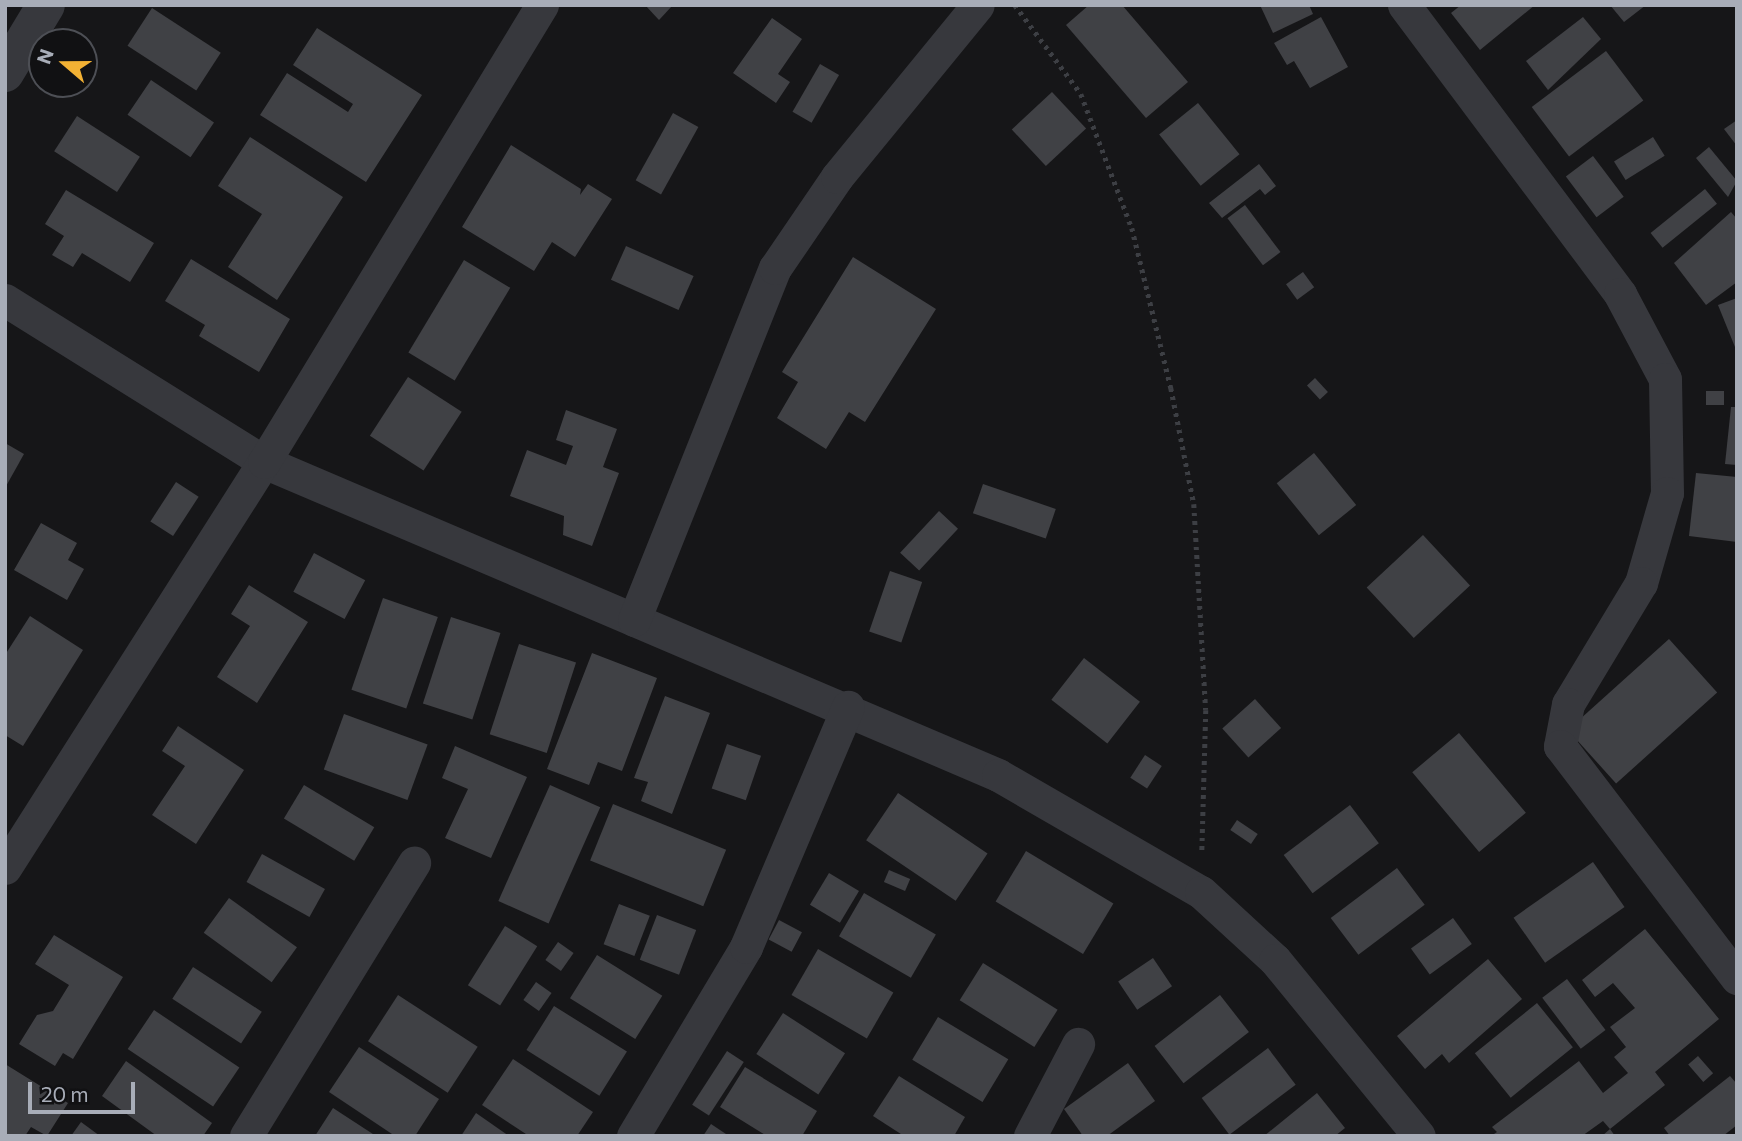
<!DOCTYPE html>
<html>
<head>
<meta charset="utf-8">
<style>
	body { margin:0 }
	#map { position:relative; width:1742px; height:1141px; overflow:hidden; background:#161618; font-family:Commissioner,sans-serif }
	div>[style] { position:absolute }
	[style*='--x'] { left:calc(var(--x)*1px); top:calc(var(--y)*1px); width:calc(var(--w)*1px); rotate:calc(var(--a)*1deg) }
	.building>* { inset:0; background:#404145; transform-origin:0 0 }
	.path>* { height:4.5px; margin-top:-2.25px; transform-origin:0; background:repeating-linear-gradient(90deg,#3d3f44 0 3.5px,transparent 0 8.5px) }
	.minor>* { height:33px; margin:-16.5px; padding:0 16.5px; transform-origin:16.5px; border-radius:16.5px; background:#37383d }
	.tertiary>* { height:38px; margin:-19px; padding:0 19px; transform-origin:19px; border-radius:19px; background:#37383d }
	span { translate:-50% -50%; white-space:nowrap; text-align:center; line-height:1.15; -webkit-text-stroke:7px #111113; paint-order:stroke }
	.frame { position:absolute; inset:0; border:7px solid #a8adb8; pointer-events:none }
	.north { position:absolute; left:28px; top:28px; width:70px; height:70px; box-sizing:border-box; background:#111113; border:2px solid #4d4f55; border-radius:50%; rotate:290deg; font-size:19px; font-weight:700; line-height:28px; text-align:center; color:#a8adb8 }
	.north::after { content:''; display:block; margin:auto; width:24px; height:32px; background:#f2b134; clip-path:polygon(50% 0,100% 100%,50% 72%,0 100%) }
	.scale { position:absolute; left:28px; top:1082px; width:107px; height:32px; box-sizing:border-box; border:4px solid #a8adb8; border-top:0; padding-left:9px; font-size:21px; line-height:24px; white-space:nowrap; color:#a8adb8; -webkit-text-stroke:5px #111113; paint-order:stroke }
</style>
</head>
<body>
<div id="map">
	<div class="building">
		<div style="clip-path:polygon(645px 5px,673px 5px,659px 20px)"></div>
		<div style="clip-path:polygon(1089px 5px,1122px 5px,1188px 82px,1146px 118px,1066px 25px)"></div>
		<div style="clip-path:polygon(1260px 5px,1309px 5px,1313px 14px,1273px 33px)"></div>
		<div style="clip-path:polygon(1461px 5px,1535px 5px,1480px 50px,1451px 13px)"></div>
		<div style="clip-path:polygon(1610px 5px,1646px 5px,1624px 22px)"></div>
		<div style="left:152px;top:8px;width:82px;height:45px;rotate:33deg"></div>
		<div style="clip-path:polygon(1321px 17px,1348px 67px,1310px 88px,1294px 61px,1287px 65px,1274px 43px)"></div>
		<div style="clip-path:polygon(1583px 17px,1601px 39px,1548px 90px,1526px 61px)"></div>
		<div style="clip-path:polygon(772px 18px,802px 39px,778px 74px,790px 82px,776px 103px,733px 73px)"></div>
		<div style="clip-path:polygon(317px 28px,422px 95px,366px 182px,260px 115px,287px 73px,348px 112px,353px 104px,293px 65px)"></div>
		<div style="left:1606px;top:51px;width:62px;height:93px;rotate:53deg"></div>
		<div style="left:820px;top:64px;width:22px;height:55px;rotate:30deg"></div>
		<div style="left:151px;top:80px;width:76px;height:42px;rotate:34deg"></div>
		<div style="left:1052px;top:92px;width:50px;height:55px;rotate:47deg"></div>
		<div style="left:1198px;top:103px;width:66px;height:50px;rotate:51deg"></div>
		<div style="left:673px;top:113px;width:29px;height:77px;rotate:29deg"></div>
		<div style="left:77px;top:116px;width:75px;height:42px;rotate:33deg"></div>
		<div style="clip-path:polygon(1737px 120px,1737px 146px,1724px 129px)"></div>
		<div style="clip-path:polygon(250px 137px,343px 197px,277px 300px,228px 267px,262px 214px,218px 186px)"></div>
		<div style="left:1653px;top:137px;width:22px;height:46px;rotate:58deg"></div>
		<div style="clip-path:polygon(511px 145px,581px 189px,580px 195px,588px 184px,612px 199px,575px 257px,552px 242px,534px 271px,462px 227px)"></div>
		<div style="clip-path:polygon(1709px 147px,1737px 181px,1728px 197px,1696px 158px)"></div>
		<div style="left:1593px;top:156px;width:51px;height:34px;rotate:53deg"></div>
		<div style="clip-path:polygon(1259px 164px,1276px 186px,1265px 195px,1260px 189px,1222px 218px,1209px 203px)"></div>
		<div style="left:1705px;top:189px;width:19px;height:70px;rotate:51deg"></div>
		<div style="clip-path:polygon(66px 190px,154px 243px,130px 282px,82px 253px,73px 267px,52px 255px,64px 236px,45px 224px)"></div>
		<div style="left:1245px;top:205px;width:59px;height:22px;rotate:53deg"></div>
		<div style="clip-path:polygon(1731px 212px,1737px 219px,1737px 282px,1706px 305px,1674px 263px)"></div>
		<div style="left:626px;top:246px;width:74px;height:37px;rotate:24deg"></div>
		<div style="clip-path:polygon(853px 257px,936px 309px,865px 422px,849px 412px,826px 449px,777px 418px,798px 382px,782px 372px)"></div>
		<div style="clip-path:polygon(191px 259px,290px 319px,259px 372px,199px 336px,205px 325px,165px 301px)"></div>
		<div style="left:464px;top:260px;width:54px;height:108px;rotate:31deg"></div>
		<div style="left:1303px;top:272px;width:19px;height:21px;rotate:54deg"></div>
		<div style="clip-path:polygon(1737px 298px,1737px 352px,1718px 305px)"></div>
		<div style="left:408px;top:377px;width:64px;height:70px;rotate:33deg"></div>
		<div style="left:1315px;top:378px;width:19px;height:11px;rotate:47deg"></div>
		<div style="left:1706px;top:391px;width:18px;height:14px"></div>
		<div style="clip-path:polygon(1731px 407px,1737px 407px,1737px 465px,1725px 464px)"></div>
		<div style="clip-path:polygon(566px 410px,617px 429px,603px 467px,619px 473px,592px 546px,563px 535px,564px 516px,510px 496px,527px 450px,566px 465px,573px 446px,556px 440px)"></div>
		<div style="clip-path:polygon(5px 443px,24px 454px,5px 488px)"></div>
		<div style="left:1314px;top:453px;width:67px;height:48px;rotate:51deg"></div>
		<div style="clip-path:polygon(1696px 473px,1737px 477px,1737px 542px,1689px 536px)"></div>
		<div style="left:176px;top:482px;width:27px;height:47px;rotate:33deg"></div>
		<div style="left:983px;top:484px;width:77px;height:31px;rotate:19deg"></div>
		<div style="left:939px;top:511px;width:26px;height:57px;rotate:43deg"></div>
		<div style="clip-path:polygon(41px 523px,77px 543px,68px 560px,84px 569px,67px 600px,14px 570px)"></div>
		<div style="left:1423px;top:535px;width:69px;height:77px;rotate:47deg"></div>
		<div style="left:314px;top:553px;width:58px;height:44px;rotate:28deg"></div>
		<div style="left:890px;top:571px;width:34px;height:64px;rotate:19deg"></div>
		<div style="clip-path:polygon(249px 585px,308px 622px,257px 703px,217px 677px,250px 626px,231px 614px)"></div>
		<div style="left:383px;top:598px;width:58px;height:97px;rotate:19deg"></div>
		<div style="clip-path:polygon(30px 616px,83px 650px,23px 746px,5px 735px,5px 655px)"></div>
		<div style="left:451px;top:617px;width:52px;height:91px;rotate:18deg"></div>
		<div style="left:1669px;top:639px;width:72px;height:136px;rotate:48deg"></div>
		<div style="left:519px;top:644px;width:60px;height:95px;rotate:18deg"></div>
		<div style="clip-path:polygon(592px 653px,657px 678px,622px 771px,598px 762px,589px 785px,547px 769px)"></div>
		<div style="left:1084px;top:658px;width:71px;height:53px;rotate:38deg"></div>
		<div style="clip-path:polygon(665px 696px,710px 713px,672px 814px,641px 801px,648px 782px,634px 778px)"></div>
		<div style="left:1255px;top:699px;width:39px;height:44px;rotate:48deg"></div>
		<div style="left:344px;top:714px;width:89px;height:59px;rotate:20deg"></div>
		<div style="clip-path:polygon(178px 726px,244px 770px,196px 844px,152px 815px,185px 766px,162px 751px)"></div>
		<div style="left:1459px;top:733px;width:104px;height:61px;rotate:50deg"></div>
		<div style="left:727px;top:744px;width:36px;height:47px;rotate:19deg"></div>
		<div style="clip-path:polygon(455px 746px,527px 777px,491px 858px,445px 838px,468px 789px,442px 778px)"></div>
		<div style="left:1145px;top:755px;width:20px;height:27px;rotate:33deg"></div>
		<div style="left:304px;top:785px;width:82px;height:39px;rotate:31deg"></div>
		<div style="left:550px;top:785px;width:55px;height:127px;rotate:24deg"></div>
		<div style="left:898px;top:793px;width:108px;height:57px;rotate:34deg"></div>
		<div style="left:613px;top:804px;width:122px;height:61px;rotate:22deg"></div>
		<div style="left:1350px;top:805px;width:48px;height:83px;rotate:53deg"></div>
		<div style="left:1237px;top:820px;width:25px;height:12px;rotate:34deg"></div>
		<div style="left:1026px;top:851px;width:102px;height:59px;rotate:31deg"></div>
		<div style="left:262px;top:854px;width:72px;height:32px;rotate:29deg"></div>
		<div style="left:1593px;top:862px;width:55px;height:97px;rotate:55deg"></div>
		<div style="left:1397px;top:868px;width:46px;height:83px;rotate:53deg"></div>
		<div style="left:889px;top:870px;width:23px;height:13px;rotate:23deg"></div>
		<div style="left:829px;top:873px;width:35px;height:37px;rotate:31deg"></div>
		<div style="left:864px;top:893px;width:83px;height:50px;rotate:30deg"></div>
		<div style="left:229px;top:898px;width:84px;height:43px;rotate:36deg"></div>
		<div style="left:619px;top:904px;width:33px;height:43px;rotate:21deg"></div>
		<div style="left:657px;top:915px;width:42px;height:48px;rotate:21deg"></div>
		<div style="left:1453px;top:918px;width:32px;height:52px;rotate:54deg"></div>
		<div style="left:779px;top:920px;width:26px;height:22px;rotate:28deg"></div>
		<div style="left:505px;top:926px;width:38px;height:70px;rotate:32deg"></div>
		<div style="clip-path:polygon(1645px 929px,1719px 1019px,1655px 1072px,1665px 1085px,1610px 1129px,1615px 1136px,1602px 1136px,1610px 1129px,1603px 1121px,1582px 1136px,1491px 1136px,1497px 1132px,1492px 1127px,1579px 1061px,1603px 1093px,1628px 1073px,1614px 1057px,1626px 1047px,1610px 1027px,1635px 1008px,1613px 983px,1595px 997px,1582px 980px)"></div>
		<div style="clip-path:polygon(54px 935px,123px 977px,73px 1059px,63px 1053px,55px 1066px,19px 1044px,37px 1015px,53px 1011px,69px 985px,35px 964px)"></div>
		<div style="left:558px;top:942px;width:19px;height:22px;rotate:35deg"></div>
		<div style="left:818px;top:949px;width:87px;height:53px;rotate:30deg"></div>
		<div style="left:597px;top:955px;width:77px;height:51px;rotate:32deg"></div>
		<div style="left:1153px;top:958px;width:34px;height:42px;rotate:56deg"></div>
		<div style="clip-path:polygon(1488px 959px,1522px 999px,1449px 1063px,1442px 1054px,1425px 1069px,1397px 1036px)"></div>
		<div style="left:983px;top:963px;width:88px;height:44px;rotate:32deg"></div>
		<div style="left:193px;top:967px;width:82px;height:38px;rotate:33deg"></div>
		<div style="left:1567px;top:979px;width:64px;height:31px;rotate:53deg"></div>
		<div style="left:536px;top:982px;width:19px;height:22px;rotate:35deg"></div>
		<div style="left:398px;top:995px;width:95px;height:55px;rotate:33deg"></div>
		<div style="left:1220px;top:995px;width:47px;height:83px;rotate:52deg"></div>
		<div style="left:1537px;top:1003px;width:57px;height:80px;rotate:51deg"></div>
		<div style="left:554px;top:1006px;width:86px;height:52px;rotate:32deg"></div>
		<div style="left:154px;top:1010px;width:103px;height:47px;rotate:34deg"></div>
		<div style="left:783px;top:1013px;width:74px;height:49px;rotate:33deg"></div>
		<div style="left:938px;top:1017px;width:82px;height:50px;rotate:31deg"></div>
		<div style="clip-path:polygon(359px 1047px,439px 1099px,415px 1136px,395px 1136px,329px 1092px)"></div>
		<div style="left:1268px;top:1048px;width:46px;height:83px;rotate:53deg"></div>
		<div style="left:727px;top:1051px;width:20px;height:64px;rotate:33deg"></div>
		<div style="left:1698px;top:1056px;width:23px;height:13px;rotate:49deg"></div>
		<div style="clip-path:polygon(513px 1059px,593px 1112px,577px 1136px,529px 1136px,482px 1105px)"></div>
		<div style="clip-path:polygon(126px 1061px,212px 1123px,203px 1136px,157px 1136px,102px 1096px)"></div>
		<div style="clip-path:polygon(1128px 1063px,1155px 1101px,1107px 1136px,1083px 1136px,1064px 1109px)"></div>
		<div style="clip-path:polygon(5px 1064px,68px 1103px,47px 1136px,31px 1127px,25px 1136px,5px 1136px)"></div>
		<div style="clip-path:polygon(745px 1067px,817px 1111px,802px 1136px,767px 1136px,720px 1107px)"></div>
		<div style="clip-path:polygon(899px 1076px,965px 1117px,954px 1136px,904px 1136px,873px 1116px)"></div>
		<div style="clip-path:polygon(1730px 1076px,1737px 1084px,1737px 1125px,1723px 1136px,1670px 1136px,1664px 1128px)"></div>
		<div style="clip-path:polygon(1317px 1093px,1345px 1128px,1335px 1136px,1264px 1136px)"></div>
		<div style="clip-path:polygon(333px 1108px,376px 1136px,315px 1136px)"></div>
		<div style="clip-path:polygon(476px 1113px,509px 1136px,461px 1136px)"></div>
		<div style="clip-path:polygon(81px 1122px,100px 1136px,71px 1136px)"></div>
		<div style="clip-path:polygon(711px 1124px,729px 1136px,703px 1136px)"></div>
	</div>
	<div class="path">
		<div style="--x:1015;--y:5;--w:111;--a:53.4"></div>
		<div style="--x:1081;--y:94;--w:143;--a:69.2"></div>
		<div style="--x:1132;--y:228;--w:165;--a:76.3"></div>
		<div style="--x:1171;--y:388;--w:118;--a:78.8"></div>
		<div style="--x:1194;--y:504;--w:206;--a:86.7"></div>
		<div style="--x:1206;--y:710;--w:142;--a:91.6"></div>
	</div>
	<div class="minor">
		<div style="--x:1404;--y:5;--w:361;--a:53.2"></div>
		<div style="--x:1620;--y:294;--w:96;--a:62.1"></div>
		<div style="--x:1665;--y:379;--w:114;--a:89"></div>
		<div style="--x:1667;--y:493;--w:94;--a:106.1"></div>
		<div style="--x:1641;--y:583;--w:141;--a:121.1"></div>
		<div style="--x:1568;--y:704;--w:43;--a:100.8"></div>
		<div style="--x:1560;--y:746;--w:292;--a:52.7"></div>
		<div style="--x:5;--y:300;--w:305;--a:32"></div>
		<div style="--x:264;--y:462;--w:798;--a:23.09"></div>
		<div style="--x:998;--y:775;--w:234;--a:30"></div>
		<div style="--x:1201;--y:892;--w:100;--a:42.6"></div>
		<div style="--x:1275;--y:960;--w:227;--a:50.7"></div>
		<div style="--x:634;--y:620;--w:379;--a:-68.2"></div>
		<div style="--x:775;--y:268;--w:110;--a:-55.7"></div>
		<div style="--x:837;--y:177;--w:222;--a:-50.7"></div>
		<div style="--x:5;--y:868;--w:482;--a:-57.5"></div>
		<div style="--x:264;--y:462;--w:535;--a:-58.69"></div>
		<div style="--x:246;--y:1136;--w:321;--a:-58.4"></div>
		<div style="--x:633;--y:1136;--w:220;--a:-59.1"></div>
		<div style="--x:746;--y:947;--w:261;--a:-67"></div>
		<div style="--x:1030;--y:1136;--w:104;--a:-62.4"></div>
	</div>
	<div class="tertiary">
		<div style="--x:5;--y:73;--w:79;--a:-58.9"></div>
	</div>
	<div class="frame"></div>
	<div class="north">N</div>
	<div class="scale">20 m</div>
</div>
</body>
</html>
